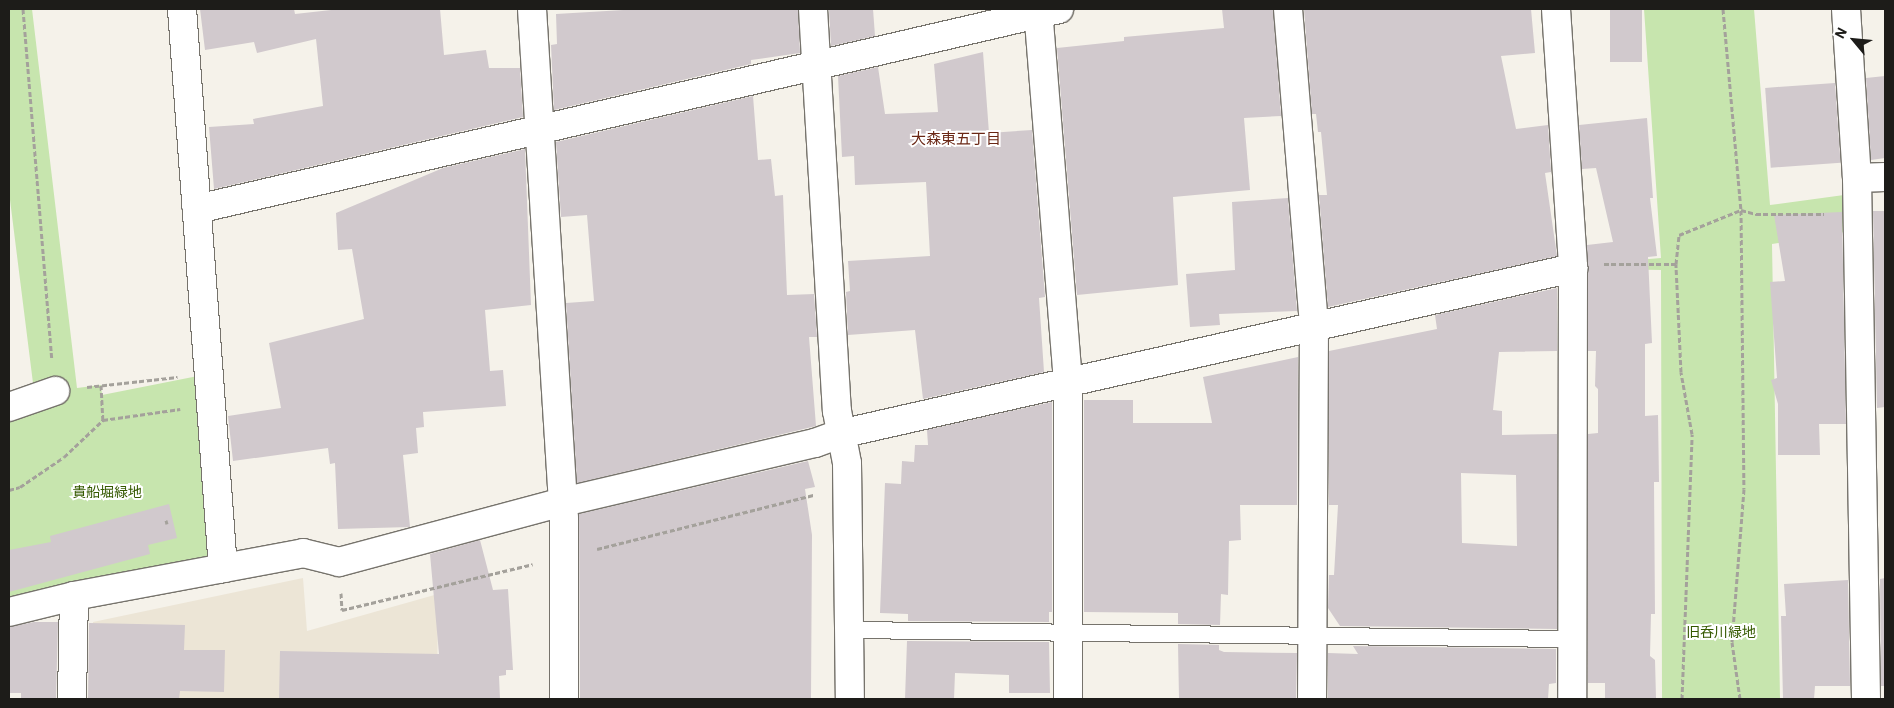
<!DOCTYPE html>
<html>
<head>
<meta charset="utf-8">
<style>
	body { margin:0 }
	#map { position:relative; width:1894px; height:708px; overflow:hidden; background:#f5f2ea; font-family:"IBM Plex Sans","Noto Sans JP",sans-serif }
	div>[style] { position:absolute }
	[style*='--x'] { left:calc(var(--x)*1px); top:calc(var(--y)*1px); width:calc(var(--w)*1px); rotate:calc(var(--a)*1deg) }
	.built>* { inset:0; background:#ece5d6 }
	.green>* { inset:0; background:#c7e5ae }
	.building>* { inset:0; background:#d1c9cd; transform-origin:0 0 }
	.path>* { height:3px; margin-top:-1.5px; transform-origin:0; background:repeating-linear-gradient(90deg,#a4a19b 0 5px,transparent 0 7.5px) }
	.roads { filter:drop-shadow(1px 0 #76736c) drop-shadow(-1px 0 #76736c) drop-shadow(0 1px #76736c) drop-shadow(0 -1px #76736c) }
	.service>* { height:16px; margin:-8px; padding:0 8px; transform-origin:8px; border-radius:8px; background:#fff }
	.minor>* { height:28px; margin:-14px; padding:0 14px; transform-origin:14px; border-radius:14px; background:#fff }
	.tertiary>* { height:28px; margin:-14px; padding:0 14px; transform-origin:14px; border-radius:14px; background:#fff }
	span { translate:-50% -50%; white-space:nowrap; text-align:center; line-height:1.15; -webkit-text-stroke:4px #fff; paint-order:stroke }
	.park-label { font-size:14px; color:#355900 }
	.neighbourhood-label { font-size:15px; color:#6a2715 }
	.frame { position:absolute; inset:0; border:10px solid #1d1c19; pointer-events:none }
	.north { position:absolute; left:1829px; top:15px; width:50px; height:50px; -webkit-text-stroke:4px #fff; paint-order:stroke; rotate:298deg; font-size:14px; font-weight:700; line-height:20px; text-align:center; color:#1d1c19 }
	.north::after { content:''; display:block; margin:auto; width:18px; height:22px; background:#1d1c19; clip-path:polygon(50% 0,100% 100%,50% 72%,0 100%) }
</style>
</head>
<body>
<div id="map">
	<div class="built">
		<div style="clip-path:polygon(303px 578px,307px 631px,438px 594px,437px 699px,91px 699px,93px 622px)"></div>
	</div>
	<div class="green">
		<div style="clip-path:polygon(9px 9px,32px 9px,77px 388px,101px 385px,102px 395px,208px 374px,223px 568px,9px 614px,9px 407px,35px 399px,9px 192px)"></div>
		<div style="clip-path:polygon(1644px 9px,1754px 9px,1770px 205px,1844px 195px,1845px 232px,1772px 244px,1780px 699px,1662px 699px,1661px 270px,1602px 269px,1602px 263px,1661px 258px)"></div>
	</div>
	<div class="building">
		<div style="clip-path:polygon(200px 9px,294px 9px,295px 14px,340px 9px,440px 9px,444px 55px,486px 50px,489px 68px,520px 68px,523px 117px,214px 189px,209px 127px,254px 124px,253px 119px,323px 106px,316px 39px,257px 53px,254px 42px,205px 50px)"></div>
		<div style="clip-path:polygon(640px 9px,798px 9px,800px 53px,751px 60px,751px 64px,554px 110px,551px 45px,557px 44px,556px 14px)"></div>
		<div style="clip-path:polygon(829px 9px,873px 9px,875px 36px,831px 46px)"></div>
		<div style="clip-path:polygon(1222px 9px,1273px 9px,1281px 116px,1244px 118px,1250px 190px,1173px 197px,1178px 285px,1077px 295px,1057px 48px,1124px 41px,1124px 37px,1224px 28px)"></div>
		<div style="clip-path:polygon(1304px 9px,1531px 9px,1535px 53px,1501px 56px,1516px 129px,1548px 125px,1551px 172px,1545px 173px,1557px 256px,1328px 307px,1319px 195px,1327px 195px,1321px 132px,1318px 132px,1316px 114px,1312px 114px)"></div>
		<div style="left:1610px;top:9px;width:32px;height:53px"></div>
		<div style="clip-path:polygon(983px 52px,989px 133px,1032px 130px,1045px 297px,1039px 298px,1044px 372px,923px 399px,915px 330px,848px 335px,846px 292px,850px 291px,848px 261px,930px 256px,926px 182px,855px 185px,854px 156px,842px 157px,838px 76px,878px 67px,885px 114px,938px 112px,934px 64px)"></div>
		<div style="clip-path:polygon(1885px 76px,1885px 158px,1871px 160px,1866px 78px)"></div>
		<div style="left:1835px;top:83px;width:80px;height:70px;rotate:86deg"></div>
		<div style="clip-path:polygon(753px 96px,758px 160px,771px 159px,775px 196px,783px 195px,787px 295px,814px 294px,817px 337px,809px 337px,816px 426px,577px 483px,566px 303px,594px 301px,587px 215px,561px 217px,556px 142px)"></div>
		<div style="clip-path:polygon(1647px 118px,1653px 198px,1650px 198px,1657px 256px,1648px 257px,1652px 343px,1645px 344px,1645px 416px,1658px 415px,1659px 482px,1654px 482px,1655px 614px,1651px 614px,1650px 656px,1655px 660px,1656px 698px,1605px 699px,1605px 683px,1588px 683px,1588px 434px,1598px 433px,1598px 389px,1595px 386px,1596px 351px,1588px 351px,1587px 245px,1613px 242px,1596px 168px,1582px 169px,1579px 125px)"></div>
		<div style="clip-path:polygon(525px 149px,531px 305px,485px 310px,490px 371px,503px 370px,506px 406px,423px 412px,424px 427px,416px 428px,418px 453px,403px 455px,410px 527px,338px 529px,335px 463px,330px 464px,328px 448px,233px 461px,228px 416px,281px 408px,269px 343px,364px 319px,352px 249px,338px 250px,336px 213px,443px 168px)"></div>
		<div style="clip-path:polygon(1288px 198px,1297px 311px,1219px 314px,1220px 325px,1190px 327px,1186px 274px,1235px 270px,1232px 202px)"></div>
		<div style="clip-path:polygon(1873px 211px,1885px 211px,1885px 407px,1877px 408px)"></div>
		<div style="clip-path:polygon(1842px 212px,1846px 424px,1819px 424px,1820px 455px,1778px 455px,1778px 404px,1771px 380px,1777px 378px,1770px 282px,1785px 281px,1774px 215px)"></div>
		<div style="clip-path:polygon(evenodd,1557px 288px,1557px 351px,1499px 352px,1493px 410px,1502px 411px,1502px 435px,1557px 434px,1557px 629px,1340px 626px,1328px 608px,1329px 575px,1334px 575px,1338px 505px,1329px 505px,1329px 351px,1437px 329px,1435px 315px,1557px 288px,1461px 473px,1516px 475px,1517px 546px,1462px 543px,1461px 473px)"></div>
		<div style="clip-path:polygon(1298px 357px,1297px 505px,1240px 505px,1241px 540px,1229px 541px,1228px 595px,1221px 594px,1220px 625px,1178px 624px,1178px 613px,1084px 612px,1084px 400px,1133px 400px,1133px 423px,1212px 423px,1203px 377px)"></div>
		<div style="clip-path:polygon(1052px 402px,1052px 612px,1049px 612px,1049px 622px,908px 621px,908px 614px,880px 613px,885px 483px,901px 484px,902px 461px,914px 462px,915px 445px,928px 445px,927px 430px)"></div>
		<div style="clip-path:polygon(808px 461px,815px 487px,805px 489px,812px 535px,811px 699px,580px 699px,579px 514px)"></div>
		<div style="clip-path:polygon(169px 504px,177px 538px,148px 545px,150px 554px,9px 592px,9px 550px,51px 542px,50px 536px)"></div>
		<div style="clip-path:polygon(480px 540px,493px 590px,508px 589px,513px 670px,506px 670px,506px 675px,499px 676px,500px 699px,279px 699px,280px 651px,439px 654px,430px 554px)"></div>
		<div style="clip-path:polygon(1885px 578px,1885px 686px,1881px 686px,1880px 579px)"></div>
		<div style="clip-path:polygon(1848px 580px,1850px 686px,1815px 686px,1814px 699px,1783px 699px,1781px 616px,1786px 616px,1784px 584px)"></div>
		<div style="clip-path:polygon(34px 622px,58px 622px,56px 699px,21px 699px,21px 693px,9px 693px,9px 627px)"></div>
		<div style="clip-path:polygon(89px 623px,185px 625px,184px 650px,225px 650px,224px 692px,180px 691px,179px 699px,88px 699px)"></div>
		<div style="clip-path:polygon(907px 641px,1049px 642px,1050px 693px,1009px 693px,1009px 675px,955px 673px,954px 699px,905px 699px)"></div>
		<div style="clip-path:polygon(1178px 644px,1219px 645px,1219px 650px,1224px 652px,1297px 653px,1296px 699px,1179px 699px)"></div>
		<div style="clip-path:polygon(1353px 646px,1556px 649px,1556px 683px,1549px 684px,1548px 699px,1328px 699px,1328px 653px,1358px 654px)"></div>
	</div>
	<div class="path">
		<div style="--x:23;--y:9;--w:351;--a:85.3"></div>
		<div style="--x:1723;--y:9;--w:202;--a:84.9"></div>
		<div style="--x:1741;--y:210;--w:279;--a:89.4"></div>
		<div style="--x:1744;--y:489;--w:153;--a:94.5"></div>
		<div style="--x:1732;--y:642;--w:58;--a:82"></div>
		<div style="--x:1604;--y:264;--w:72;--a:0"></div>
		<div style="--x:101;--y:385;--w:35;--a:87"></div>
		<div style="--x:87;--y:387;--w:91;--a:-6.3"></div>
		<div style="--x:9;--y:490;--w:11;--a:-15"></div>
		<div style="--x:20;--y:487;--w:53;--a:-34.3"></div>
		<div style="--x:64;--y:457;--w:54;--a:-43.5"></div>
		<div style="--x:103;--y:420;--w:78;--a:-8.1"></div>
		<div style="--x:166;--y:520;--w:4;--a:76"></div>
		<div style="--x:597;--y:549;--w:224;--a:-14"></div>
		<div style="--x:341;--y:593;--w:17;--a:87"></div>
		<div style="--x:342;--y:610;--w:196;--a:-13.5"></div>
		<div style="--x:1682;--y:699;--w:265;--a:-87.8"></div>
		<div style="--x:1692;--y:434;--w:63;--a:-100.1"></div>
		<div style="--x:1681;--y:372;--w:108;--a:-92.7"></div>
		<div style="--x:1676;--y:264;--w:29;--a:-84"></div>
		<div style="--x:1679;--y:235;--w:67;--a:-22"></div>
		<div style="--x:1741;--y:210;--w:16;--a:15"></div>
		<div style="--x:1756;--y:214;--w:68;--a:0"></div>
	</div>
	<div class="roads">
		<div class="service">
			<div style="--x:851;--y:630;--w:721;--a:0.72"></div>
		</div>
		<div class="minor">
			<div style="--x:182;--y:9;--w:561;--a:85.81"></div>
			<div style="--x:532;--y:9;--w:511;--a:86.41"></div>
			<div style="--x:564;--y:519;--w:180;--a:90"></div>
			<div style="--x:1038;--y:9;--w:376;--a:85.4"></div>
			<div style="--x:1068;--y:384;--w:315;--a:90"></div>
			<div style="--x:1288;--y:9;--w:317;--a:85.3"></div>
			<div style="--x:1314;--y:325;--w:374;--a:90.3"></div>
			<div style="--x:1846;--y:9;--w:169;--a:86.3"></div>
			<div style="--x:1857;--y:178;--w:521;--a:89.01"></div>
			<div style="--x:1857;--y:178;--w:28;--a:-2"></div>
			<div style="--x:197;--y:209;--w:885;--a:-13.06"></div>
			<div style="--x:9;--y:407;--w:49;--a:-19.2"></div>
			<div style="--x:9;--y:612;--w:67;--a:-13.8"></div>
			<div style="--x:74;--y:596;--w:233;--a:-10.6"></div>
			<div style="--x:303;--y:553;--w:37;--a:14"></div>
			<div style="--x:339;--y:562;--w:232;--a:-15"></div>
			<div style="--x:563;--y:502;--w:259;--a:-13.2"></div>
			<div style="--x:815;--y:443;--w:27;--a:-20"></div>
			<div style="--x:840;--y:434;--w:752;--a:-12.76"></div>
			<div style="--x:72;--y:699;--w:103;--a:-88.9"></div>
		</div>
		<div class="tertiary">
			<div style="--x:813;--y:9;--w:403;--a:86.6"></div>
			<div style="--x:837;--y:411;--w:53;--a:79.1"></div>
			<div style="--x:847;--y:463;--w:236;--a:89.3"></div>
			<div style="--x:1556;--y:9;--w:260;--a:86.2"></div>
			<div style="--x:1573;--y:268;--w:431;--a:90.1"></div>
		</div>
	</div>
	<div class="park-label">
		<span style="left:107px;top:492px">貴船堀緑地</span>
		<span style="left:1721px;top:632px">旧呑川緑地</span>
	</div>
	<div class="neighbourhood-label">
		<span style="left:956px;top:139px">大森東五丁目</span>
	</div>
	<div class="frame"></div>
	<div class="north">N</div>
</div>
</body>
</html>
